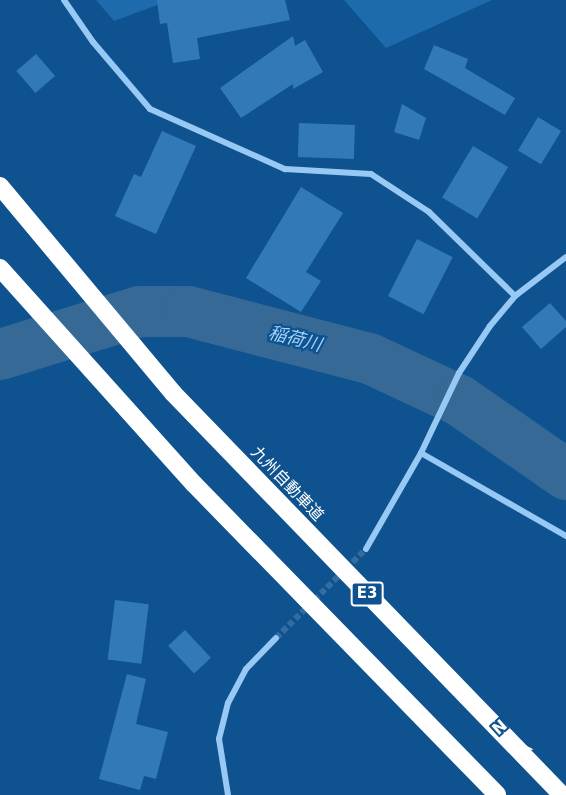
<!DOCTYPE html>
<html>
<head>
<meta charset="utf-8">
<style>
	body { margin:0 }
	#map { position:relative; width:566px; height:795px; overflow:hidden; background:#0e528f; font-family:"DejaVu Sans","Noto Sans JP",sans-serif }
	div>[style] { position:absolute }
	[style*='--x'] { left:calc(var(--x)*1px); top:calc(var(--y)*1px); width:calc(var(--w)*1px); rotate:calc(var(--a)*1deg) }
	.green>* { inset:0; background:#1d6bad }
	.river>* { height:51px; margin:-25.5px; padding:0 25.5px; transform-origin:25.5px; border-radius:25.5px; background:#366996 }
	.building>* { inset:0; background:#327ab7; transform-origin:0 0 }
	.minor-tunnel>* { height:6px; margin-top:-3px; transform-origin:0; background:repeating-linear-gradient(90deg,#326ca0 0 6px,transparent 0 9px) }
	.minor>* { height:6px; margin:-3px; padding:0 3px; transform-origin:3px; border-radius:3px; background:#97c9f4 }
	.motorway>* { height:18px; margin:-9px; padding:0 9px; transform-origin:9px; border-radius:9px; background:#fff }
	span { translate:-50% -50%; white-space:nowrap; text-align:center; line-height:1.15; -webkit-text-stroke:4.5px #0e528f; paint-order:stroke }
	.shield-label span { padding:2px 4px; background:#0e528f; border:2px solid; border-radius:4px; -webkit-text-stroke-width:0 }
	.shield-label { font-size:15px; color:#fff; font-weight:700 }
	.street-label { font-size:16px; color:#fff }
	.water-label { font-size:18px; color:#a3d3fb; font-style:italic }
	.north { position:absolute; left:482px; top:711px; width:60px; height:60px; -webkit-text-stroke:4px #0e528f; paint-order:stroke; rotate:318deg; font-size:16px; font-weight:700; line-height:24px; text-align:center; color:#fff }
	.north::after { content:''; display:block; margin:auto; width:21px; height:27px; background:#fff; clip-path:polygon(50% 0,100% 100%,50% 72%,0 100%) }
</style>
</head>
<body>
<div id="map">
	<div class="green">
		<div style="clip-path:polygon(96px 0,171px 0,114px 21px)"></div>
		<div style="clip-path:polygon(344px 0,492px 0,386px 48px)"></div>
	</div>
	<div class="river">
		<div style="--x:0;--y:354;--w:145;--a:-17.2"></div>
		<div style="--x:139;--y:311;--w:49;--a:0"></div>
		<div style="--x:188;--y:311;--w:187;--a:14.6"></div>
		<div style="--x:369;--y:358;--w:99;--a:25"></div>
		<div style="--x:459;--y:400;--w:130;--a:34.7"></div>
	</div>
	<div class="building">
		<div style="clip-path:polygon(157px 0,285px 0,290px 20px,197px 38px,200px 59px,173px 63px,167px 23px,160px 24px)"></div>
		<div style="clip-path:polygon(293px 36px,295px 46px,305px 40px,323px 72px,293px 89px,293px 84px,241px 118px,220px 88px)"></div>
		<div style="clip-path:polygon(434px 45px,468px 59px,465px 68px,515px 98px,505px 115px,424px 69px)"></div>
		<div style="left:36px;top:54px;width:29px;height:26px;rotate:49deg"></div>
		<div style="clip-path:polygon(402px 104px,426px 118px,419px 140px,394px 132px)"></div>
		<div style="left:538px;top:117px;width:27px;height:39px;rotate:31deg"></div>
		<div style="left:299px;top:123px;width:56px;height:34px;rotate:2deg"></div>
		<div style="clip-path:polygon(162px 131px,196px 146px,156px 234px,115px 216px,134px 174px,141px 177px)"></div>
		<div style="left:473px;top:146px;width:41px;height:60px;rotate:31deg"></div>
		<div style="clip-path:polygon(301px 187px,343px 213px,306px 272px,321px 281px,301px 312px,246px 278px)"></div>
		<div style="left:417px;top:239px;width:40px;height:64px;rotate:27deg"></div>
		<div style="clip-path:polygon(550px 303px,566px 321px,566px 327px,541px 349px,522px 327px)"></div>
		<div style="left:115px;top:600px;width:34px;height:60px;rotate:7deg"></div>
		<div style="left:185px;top:630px;width:38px;height:23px;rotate:47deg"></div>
		<div style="clip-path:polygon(127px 674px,146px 679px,136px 724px,168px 732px,156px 779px,144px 776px,140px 790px,99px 779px)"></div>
	</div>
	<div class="minor-tunnel">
		<div style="--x:276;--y:638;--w:127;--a:-44.7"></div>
	</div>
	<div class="minor">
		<div style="--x:64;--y:0;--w:51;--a:55.4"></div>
		<div style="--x:93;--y:42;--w:88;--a:49.6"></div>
		<div style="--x:150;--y:109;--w:148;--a:24"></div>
		<div style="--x:285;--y:169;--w:86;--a:3.3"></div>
		<div style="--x:371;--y:174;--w:69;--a:33.2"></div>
		<div style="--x:429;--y:212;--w:120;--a:44.3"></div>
		<div style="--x:421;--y:453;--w:167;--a:29.8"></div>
		<div style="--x:366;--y:549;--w:111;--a:-60.2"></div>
		<div style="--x:421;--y:453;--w:89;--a:-64.6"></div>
		<div style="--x:459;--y:373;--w:56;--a:-56.6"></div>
		<div style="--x:490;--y:326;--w:39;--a:-50"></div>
		<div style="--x:515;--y:296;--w:64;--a:-37.4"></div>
		<div style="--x:228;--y:795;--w:57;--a:-99.1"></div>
		<div style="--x:219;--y:739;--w:37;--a:-76"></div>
		<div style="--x:228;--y:703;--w:38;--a:-62"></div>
		<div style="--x:246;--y:669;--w:43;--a:-45.9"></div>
	</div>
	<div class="motorway">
		<div style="--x:0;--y:186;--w:270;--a:50.1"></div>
		<div style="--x:173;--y:393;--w:559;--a:45.94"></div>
		<div style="--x:0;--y:268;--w:290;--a:48.1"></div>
		<div style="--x:194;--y:484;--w:434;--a:45.7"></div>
	</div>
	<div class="shield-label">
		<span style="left:367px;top:594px">E3</span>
	</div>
	<div class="street-label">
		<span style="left:287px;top:484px;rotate:46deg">九州自動車道</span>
	</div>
	<div class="water-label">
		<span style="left:295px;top:339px;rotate:14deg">稲荷川</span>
	</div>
	<div class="north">N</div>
</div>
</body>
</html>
